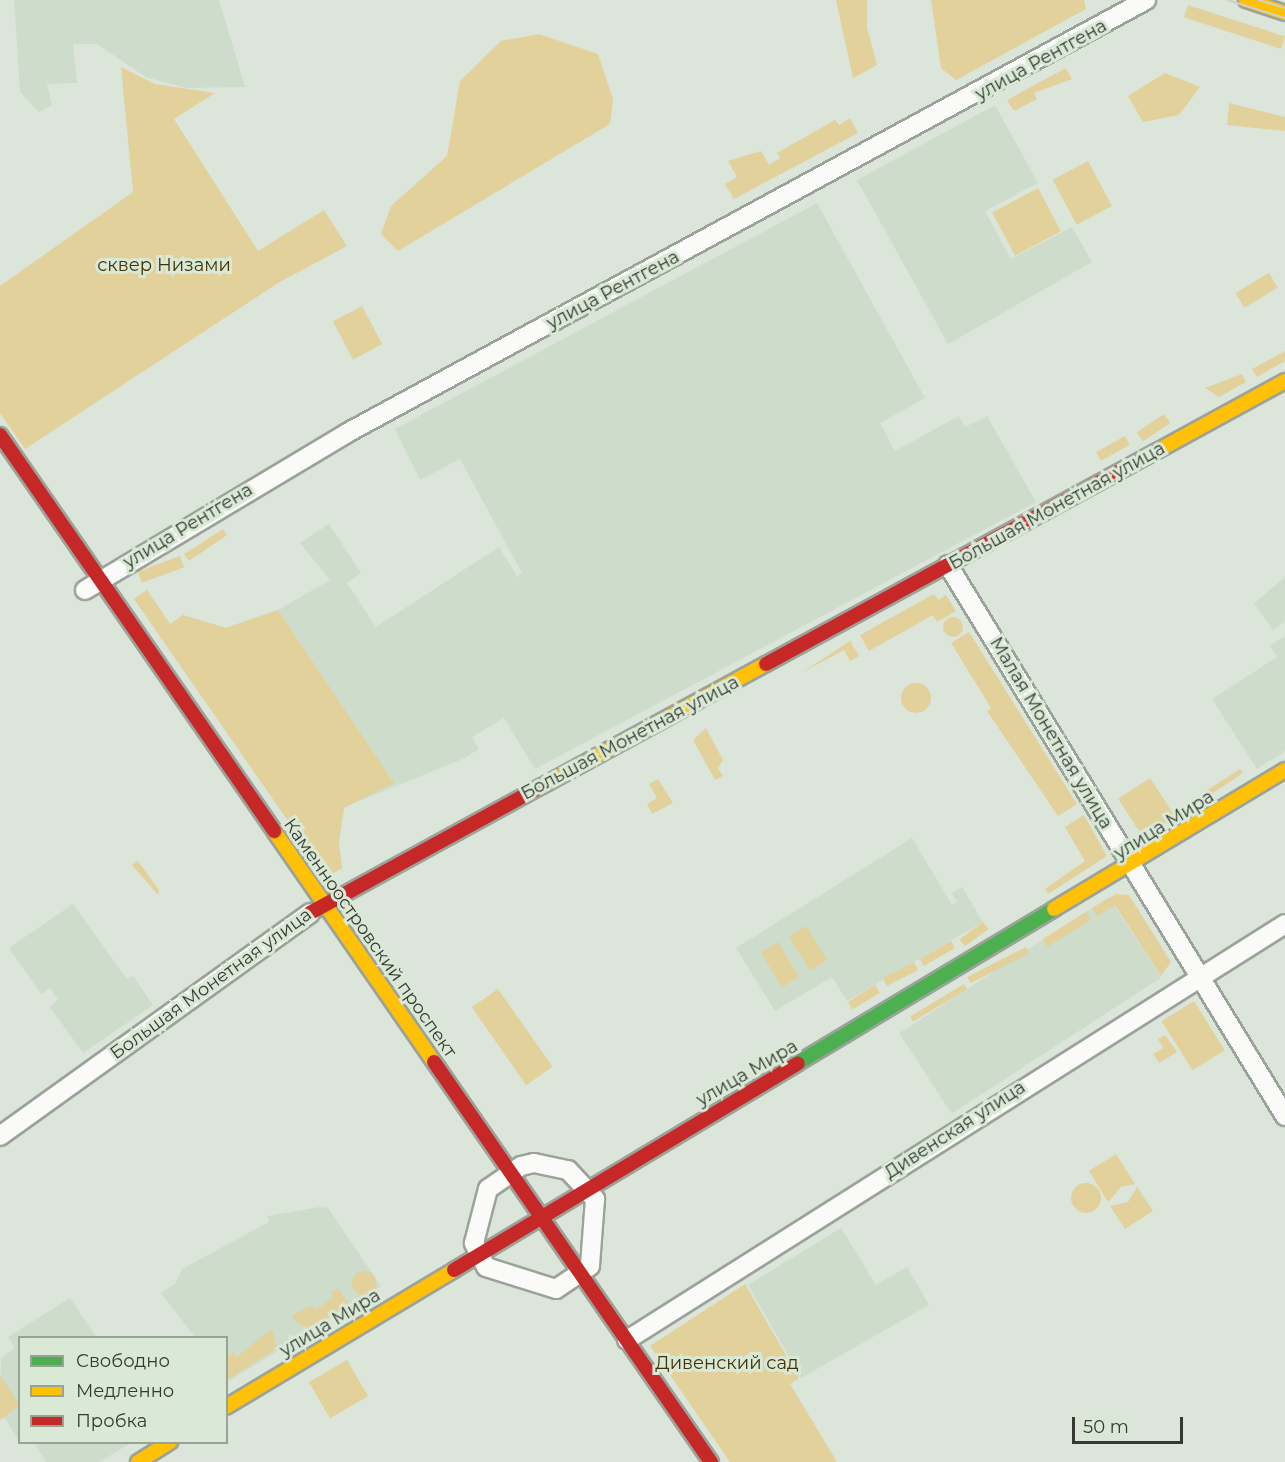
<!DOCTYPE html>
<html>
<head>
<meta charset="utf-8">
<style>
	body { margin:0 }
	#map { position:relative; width:1285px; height:1462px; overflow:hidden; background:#dce5da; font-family:Montserrat,sans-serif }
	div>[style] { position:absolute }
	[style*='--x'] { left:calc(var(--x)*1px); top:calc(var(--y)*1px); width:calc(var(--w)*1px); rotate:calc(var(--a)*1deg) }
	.built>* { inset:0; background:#cedccb; transform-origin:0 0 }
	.green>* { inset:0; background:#e2d19b; transform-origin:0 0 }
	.round { border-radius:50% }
	.roads { filter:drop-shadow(2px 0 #9ba29a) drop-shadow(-2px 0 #9ba29a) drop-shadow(0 2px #9ba29a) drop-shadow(0 -2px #9ba29a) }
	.street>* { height:18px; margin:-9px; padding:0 9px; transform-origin:9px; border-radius:9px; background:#fafbf9 }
	.fast>* { height:14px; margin:-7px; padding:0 7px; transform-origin:7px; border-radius:7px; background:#4caf50 }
	.slow>* { height:14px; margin:-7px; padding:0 7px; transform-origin:7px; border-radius:7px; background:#ffc107 }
	.jam>* { height:14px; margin:-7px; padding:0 7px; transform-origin:7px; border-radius:7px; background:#c62828 }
	.tram>* { height:1.5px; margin:-0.75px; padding:0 0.75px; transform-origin:0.75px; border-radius:0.75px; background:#ced0cd }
	span { translate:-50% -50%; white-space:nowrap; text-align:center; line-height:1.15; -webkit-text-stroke:6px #d9e9d6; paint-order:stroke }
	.street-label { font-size:18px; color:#343a32 }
	.park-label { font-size:18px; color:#423207 }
	.legend { position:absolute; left:18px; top:1336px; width:210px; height:108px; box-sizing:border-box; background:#d9e9d6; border:2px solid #97a394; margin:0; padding:8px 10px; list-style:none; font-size:18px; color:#343a32 }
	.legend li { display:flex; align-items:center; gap:12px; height:30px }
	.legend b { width:30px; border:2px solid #97a394 }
	.scale { position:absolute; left:1072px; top:1417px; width:111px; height:27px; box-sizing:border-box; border:3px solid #343a32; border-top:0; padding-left:8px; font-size:18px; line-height:21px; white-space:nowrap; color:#343a32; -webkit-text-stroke:4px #d9e9d6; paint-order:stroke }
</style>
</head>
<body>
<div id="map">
	<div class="built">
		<div style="clip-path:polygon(14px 0,219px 0,245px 87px,186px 88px,146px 77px,97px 44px,73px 44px,77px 83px,47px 84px,52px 105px,39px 112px,20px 92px)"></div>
		<div style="clip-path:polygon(995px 105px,1038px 183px,985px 211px,1011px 259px,1072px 227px,1092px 262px,948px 344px,857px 180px)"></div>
		<div style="clip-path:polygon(817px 203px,925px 398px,880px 423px,895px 451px,959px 416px,965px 427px,987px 416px,1036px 502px,535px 769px,504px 718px,472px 737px,479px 749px,465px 758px,344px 807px,339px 843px,342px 868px,327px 877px,134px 599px,147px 590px,170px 624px,183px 615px,226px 628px,278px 610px,330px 580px,300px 543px,329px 524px,361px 573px,347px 583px,376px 627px,499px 547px,517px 576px,496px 591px,522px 573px,460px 459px,420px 480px,395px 429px)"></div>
		<div style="clip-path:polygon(1285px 577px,1285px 621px,1273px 630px,1254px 603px)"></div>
		<div style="clip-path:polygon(1285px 636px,1285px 751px,1257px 769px,1212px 699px,1277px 657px,1270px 645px)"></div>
		<div style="clip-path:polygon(912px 838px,952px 905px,957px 902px,952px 893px,962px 887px,983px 922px,847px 1001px,832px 977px,775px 1011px,736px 948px)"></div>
		<div style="left:1109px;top:897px;width:96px;height:250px;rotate:57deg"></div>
		<div style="clip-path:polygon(73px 904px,127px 979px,133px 976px,153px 1005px,83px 1053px,50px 1007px,58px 1000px,50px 988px,41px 994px,9px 948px)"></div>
		<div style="clip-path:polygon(320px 1207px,328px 1208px,381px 1286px,229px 1381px,226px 1338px,195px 1337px,161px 1293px,176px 1283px,182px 1269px,269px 1222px,268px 1216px)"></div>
		<div style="clip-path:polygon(841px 1228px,876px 1285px,907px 1267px,929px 1305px,801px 1378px,748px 1285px)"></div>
		<div style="clip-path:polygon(70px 1298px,96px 1337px,20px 1338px,19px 1441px,5px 1418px,0 1420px,1px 1358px,15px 1348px,8px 1337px)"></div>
		<div style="clip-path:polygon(34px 1443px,131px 1443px,99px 1462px,46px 1462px)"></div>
	</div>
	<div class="green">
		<div style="clip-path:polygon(836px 0,867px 0,867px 27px,877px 65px,853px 78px)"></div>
		<div style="clip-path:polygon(931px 0,1084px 0,1086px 9px,956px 80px,941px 68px)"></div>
		<div style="left:1188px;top:5px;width:102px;height:13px;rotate:18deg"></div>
		<div style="clip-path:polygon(539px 34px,598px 54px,613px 99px,610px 124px,398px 251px,381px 234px,391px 206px,447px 156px,460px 81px,501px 41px)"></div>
		<div style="clip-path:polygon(121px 67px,155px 84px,215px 93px,174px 119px,258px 251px,324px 210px,347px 246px,278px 283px,25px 449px,0 413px,0 286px,133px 192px)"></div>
		<div style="clip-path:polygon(1066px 68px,1072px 79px,1034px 93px,1037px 99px,1014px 111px,1007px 100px)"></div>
		<div style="clip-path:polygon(1165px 73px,1200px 87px,1179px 115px,1143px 122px,1128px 96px)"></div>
		<div style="clip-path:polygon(1229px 103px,1285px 117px,1285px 131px,1227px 125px)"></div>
		<div style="clip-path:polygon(850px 118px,858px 133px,734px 199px,725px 184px,737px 177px,728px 161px,761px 151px,769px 165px,780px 158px,777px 153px,835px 120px,839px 125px)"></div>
		<div style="left:1088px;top:161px;width:51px;height:40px;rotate:62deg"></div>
		<div style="left:1038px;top:188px;width:49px;height:52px;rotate:62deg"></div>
		<div style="left:1269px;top:273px;width:17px;height:39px;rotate:59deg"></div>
		<div style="left:362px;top:306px;width:43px;height:33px;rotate:62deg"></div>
		<div style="clip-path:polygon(1285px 351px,1285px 361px,1257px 377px,1252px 369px)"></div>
		<div style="clip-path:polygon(1242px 374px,1246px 382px,1219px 397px,1205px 388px)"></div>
		<div style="left:1164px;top:414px;width:11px;height:33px;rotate:56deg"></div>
		<div style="left:1125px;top:436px;width:10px;height:33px;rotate:61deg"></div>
		<div style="clip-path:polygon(223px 529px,227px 535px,189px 561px,184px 554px)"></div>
		<div style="left:180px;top:556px;width:12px;height:45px;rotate:70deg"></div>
		<div style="clip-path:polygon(147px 590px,170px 624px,183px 615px,226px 628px,278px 610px,394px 783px,344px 808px,339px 843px,342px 868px,327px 877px,134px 599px)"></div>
		<div style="clip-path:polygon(934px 594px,938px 600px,946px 595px,956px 611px,937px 622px,933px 615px,869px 651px,860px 635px)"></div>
		<div class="round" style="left:943px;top:617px;width:20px;height:20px"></div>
		<div style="clip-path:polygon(969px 632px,1077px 804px,1058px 816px,987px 711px,991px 708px,951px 643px)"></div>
		<div style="clip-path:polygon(850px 641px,859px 656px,850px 661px,844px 650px,801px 673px)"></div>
		<div class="round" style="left:901px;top:683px;width:30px;height:30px"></div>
		<div style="clip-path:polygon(706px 728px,723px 760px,718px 768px,723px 776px,715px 780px,693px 740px)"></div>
		<div style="clip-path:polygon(1240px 769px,1243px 773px,1204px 799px,1201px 794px)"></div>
		<div style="left:1150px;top:778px;width:46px;height:38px;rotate:57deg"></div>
		<div style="clip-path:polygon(658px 779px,673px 803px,652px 814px,647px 804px,657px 798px,649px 784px)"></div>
		<div style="clip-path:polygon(1084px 815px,1107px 856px,1048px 894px,1045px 889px,1085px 861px,1065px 827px)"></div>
		<div style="clip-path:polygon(138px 861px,159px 890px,158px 895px,132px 865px)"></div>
		<div style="clip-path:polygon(1116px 894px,1129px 895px,1171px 962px,1161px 976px,1115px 905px,1097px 916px,1092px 908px)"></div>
		<div style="left:1086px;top:912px;width:9px;height:51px;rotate:58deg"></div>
		<div style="left:983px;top:922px;width:9px;height:29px;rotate:54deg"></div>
		<div style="left:806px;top:926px;width:40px;height:20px;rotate:58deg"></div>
		<div style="left:951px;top:941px;width:8px;height:36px;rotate:60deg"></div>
		<div style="left:778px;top:942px;width:41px;height:20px;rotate:59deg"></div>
		<div style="left:1026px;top:947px;width:7px;height:66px;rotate:63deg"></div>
		<div style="left:914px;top:962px;width:9px;height:35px;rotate:63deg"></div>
		<div style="left:964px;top:984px;width:6px;height:63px;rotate:59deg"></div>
		<div style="left:875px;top:985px;width:9px;height:32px;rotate:58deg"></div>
		<div style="left:498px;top:989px;width:95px;height:32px;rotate:55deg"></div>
		<div style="left:1194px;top:1001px;width:58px;height:38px;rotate:58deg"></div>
		<div style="clip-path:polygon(1165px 1035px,1177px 1052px,1159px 1063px,1153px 1054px,1163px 1048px,1158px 1039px)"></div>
		<div style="clip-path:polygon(1116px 1154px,1135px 1184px,1121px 1187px,1108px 1202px,1089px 1171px)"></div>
		<div class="round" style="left:1071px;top:1183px;width:30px;height:30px"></div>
		<div style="clip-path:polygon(1137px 1187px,1153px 1211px,1125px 1229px,1110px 1206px,1128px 1202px)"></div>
		<div class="round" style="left:352px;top:1271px;width:24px;height:24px"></div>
		<div style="clip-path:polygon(745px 1284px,799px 1378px,790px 1384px,837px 1462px,730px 1462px,650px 1346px)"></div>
		<div style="clip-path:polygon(338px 1288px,349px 1304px,307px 1330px,295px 1321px,292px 1316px,310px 1305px,315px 1310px,334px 1297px,331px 1292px)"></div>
		<div style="clip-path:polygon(272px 1328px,277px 1348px,227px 1380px,227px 1357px,233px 1352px,237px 1357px)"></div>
		<div style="left:347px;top:1360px;width:42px;height:44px;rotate:60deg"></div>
		<div style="clip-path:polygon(0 1375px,20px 1405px,0 1420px)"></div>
	</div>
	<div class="roads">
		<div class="street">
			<div style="--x:948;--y:565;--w:646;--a:58.55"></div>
			<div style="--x:85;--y:590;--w:305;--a:-30.9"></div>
			<div style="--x:347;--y:433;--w:909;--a:-28.45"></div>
			<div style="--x:0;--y:1136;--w:382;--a:-35.7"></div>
			<div style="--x:534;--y:1163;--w:35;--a:12"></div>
			<div style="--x:568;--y:1170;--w:40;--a:47"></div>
			<div style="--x:595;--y:1199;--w:67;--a:94.3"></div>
			<div style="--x:590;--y:1266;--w:41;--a:145.9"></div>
			<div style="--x:556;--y:1289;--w:73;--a:-162.6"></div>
			<div style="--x:486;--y:1267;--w:27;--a:-117"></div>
			<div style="--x:474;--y:1243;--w:56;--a:-75.5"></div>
			<div style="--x:488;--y:1189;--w:40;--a:-34.9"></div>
			<div style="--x:521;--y:1166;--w:13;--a:-13"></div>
			<div style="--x:627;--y:1340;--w:778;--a:-32.3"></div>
		</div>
		<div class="fast">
			<div style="--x:798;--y:1063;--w:299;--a:-31"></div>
		</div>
		<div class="slow">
			<div style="--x:1246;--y:0;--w:41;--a:18.4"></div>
			<div style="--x:1157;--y:451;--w:146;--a:-28.7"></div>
			<div style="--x:542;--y:786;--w:255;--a:-28.6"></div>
			<div style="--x:274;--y:831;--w:281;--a:55.3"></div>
			<div style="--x:1054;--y:909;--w:270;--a:-31"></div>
			<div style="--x:226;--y:1407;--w:266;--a:-31"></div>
			<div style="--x:138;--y:1462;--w:38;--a:-32"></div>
		</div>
		<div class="jam">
			<div style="--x:0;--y:435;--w:482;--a:55.3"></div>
			<div style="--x:766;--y:664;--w:445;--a:-28.6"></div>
			<div style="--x:310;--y:913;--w:264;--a:-28.7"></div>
			<div style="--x:434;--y:1062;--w:487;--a:55.3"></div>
			<div style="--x:454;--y:1270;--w:401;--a:-31"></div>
		</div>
	</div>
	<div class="tram">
		<div style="--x:1228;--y:0;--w:60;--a:17.5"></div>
		<div style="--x:1259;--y:0;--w:27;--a:17"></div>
	</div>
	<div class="street-label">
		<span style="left:1041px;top:60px;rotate:-29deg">улица Рентгена</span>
		<span style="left:613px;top:290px;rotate:-28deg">улица Рентгена</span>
		<span style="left:1057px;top:506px;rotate:-29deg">Большая Монетная улица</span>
		<span style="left:188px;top:526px;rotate:-31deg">улица Рентгена</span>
		<span style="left:1051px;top:733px;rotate:59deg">Малая Монетная улица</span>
		<span style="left:630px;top:738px;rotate:-28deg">Большая Монетная улица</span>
		<span style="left:1164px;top:825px;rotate:-32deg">улица Мира</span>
		<span style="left:370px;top:938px;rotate:55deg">Каменноостровский проспект</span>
		<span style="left:211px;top:984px;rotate:-36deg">Большая Монетная улица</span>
		<span style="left:747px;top:1073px;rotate:-30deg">улица Мира</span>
		<span style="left:955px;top:1130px;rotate:-33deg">Дивенская улица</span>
		<span style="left:330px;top:1323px;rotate:-31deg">улица Мира</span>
	</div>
	<div class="park-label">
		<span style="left:164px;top:265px">сквер Низами</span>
		<span style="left:727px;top:1363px">Дивенский сад</span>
	</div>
	<ul class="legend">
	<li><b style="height:8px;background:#4caf50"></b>Свободно</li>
	<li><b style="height:8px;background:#ffc107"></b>Медленно</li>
	<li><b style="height:8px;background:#c62828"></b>Пробка</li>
	</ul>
	<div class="scale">50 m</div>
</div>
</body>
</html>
